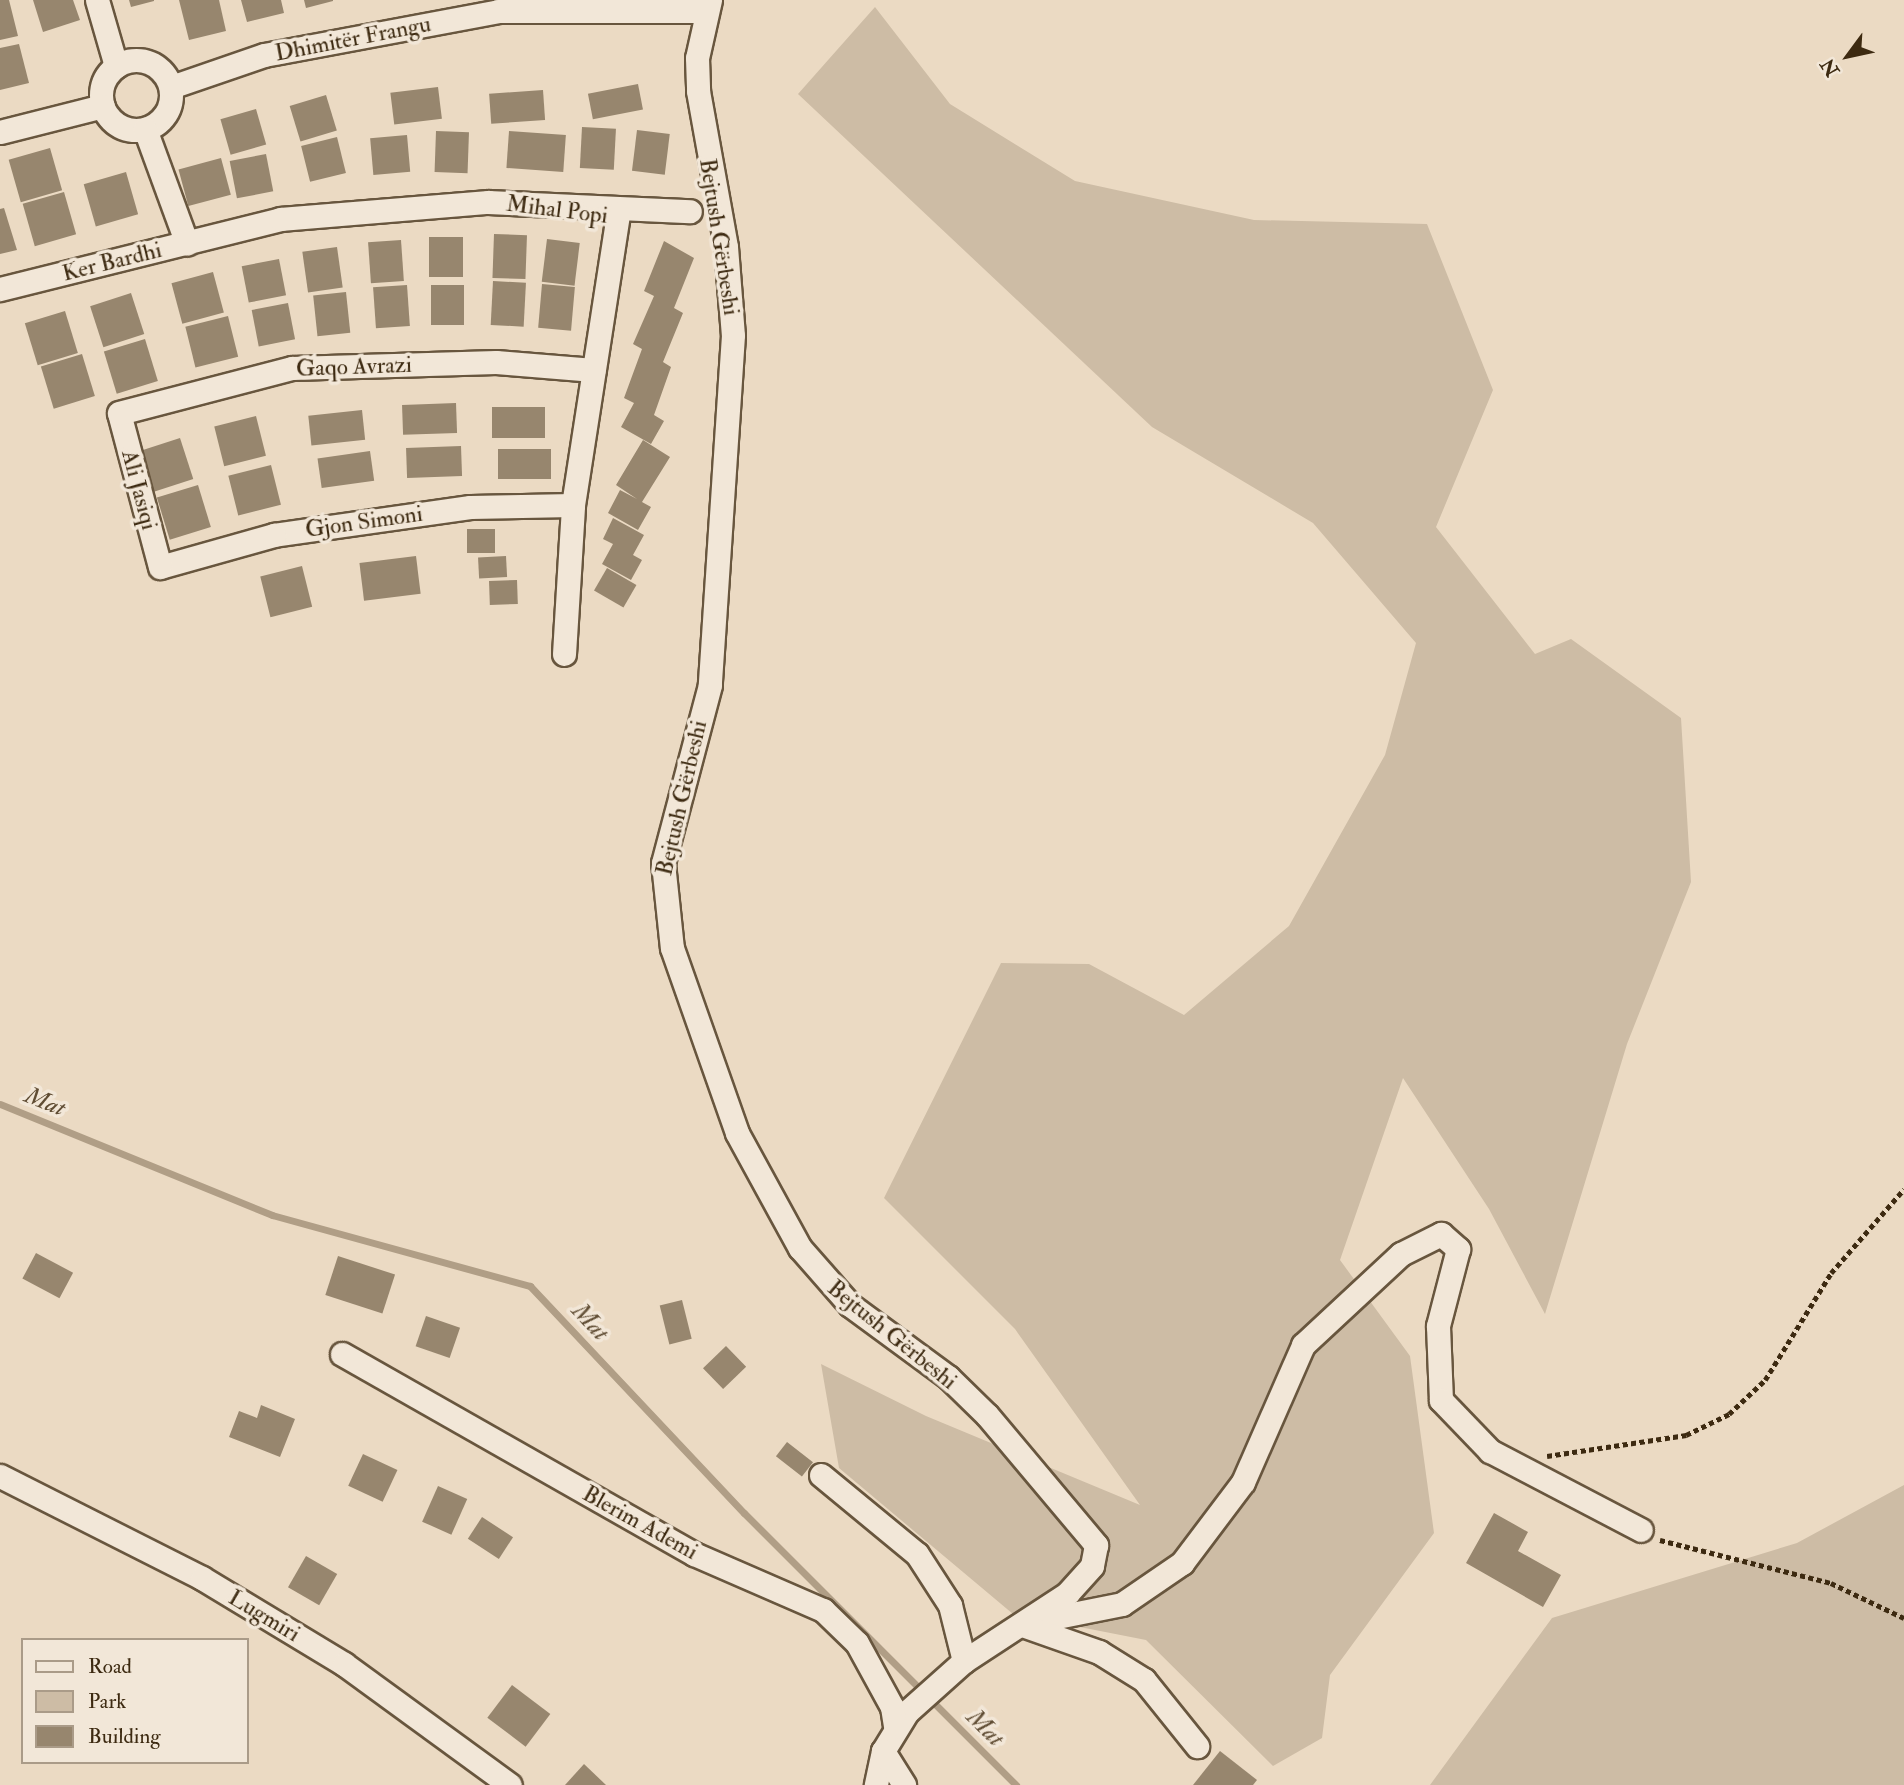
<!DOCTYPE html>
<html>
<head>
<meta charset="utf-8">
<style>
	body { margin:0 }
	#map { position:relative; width:1904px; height:1785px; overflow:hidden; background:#ebdac3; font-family:"IM FELL Double Pica",serif }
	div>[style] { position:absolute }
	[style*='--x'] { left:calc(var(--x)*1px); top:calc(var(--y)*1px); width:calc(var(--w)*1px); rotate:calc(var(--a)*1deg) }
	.green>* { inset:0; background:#cdbca5 }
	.stream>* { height:7px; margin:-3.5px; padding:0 3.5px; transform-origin:3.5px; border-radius:3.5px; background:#b09e86 }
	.building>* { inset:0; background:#97866e; transform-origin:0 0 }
	.path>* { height:4.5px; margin-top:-2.25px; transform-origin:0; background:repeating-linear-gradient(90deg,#3d2a11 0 5px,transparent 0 8.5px) }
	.roads { filter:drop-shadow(2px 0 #68563e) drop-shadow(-2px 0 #68563e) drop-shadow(0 2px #68563e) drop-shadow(0 -2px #68563e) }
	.minor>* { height:23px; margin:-11.5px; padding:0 11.5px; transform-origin:11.5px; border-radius:11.5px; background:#f2e7d8 }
	.minor>.ring { margin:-11.5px; padding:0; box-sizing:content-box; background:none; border:23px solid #f2e7d8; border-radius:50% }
	span { translate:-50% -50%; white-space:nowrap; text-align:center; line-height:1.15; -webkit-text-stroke:7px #f2e7d8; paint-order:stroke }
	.street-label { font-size:23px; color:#3d2a11 }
	.water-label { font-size:24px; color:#604d34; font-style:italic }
	.legend { position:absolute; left:21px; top:1638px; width:228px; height:126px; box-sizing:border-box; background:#f2e7d8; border:2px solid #aa9b88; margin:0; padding:9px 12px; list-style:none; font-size:21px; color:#3d2a11 }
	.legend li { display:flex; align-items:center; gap:14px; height:35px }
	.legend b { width:35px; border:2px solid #aa9b88 }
	.north { position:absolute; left:1813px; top:21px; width:70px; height:70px; -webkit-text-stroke:5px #f2e7d8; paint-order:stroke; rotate:237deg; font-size:19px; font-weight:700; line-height:28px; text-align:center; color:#3d2a11 }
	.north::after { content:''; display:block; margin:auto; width:24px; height:32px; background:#3d2a11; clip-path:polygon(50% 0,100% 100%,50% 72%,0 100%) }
</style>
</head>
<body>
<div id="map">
	<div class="green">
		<div style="clip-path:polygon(875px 7px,950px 104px,1075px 181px,1254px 220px,1427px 224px,1493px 390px,1436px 527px,1535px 654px,1571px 639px,1681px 718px,1691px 882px,1627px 1044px,1545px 1314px,1489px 1209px,1403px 1078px,1340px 1260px,1410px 1356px,1434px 1533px,1330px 1675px,1322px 1738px,1273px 1766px,1146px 1640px,1013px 1614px,839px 1468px,821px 1364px,926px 1416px,1140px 1505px,1015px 1329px,884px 1198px,1001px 963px,1089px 964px,1184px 1015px,1289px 926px,1385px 755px,1416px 643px,1313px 523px,1152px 427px,798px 94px)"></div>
		<div style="clip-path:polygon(1904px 1485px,1904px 1785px,1430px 1785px,1552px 1618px,1797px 1543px)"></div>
	</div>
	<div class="stream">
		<div style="--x:0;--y:1104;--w:294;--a:22.2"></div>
		<div style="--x:272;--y:1215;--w:268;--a:15.4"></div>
		<div style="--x:530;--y:1286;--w:312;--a:46.7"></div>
		<div style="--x:744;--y:1513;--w:385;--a:45"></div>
	</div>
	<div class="building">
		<div style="clip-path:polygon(0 0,9px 0,18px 36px,0 40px)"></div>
		<div style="clip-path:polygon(33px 0,73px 0,80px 20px,43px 32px)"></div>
		<div style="clip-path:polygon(129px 0,154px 0,154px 1px,131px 7px)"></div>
		<div style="clip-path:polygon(179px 0,219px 0,226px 31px,189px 40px)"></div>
		<div style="clip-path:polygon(241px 0,281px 0,284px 13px,247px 22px)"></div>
		<div style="clip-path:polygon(304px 0,333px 0,333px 1px,306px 8px)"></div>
		<div style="clip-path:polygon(19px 44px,29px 83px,0 90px,0 48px)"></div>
		<div style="left:638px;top:84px;width:26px;height:51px;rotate:79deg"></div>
		<div style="left:438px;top:87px;width:32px;height:48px;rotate:83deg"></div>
		<div style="left:543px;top:90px;width:30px;height:54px;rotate:86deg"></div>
		<div style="left:326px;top:95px;width:37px;height:38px;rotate:73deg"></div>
		<div style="left:256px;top:109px;width:37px;height:37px;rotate:74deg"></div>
		<div style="left:582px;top:127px;width:34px;height:41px;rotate:3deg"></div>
		<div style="left:637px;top:130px;width:33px;height:41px;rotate:7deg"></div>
		<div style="left:436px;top:131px;width:33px;height:41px;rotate:2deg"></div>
		<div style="left:509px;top:131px;width:57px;height:37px;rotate:4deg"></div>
		<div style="left:407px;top:135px;width:37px;height:37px;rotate:85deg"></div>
		<div style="left:337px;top:137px;width:37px;height:37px;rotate:76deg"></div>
		<div style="left:50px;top:148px;width:44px;height:43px;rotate:74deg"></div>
		<div style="left:266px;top:154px;width:38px;height:37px;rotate:79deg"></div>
		<div style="left:221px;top:158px;width:38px;height:44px;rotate:75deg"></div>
		<div style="left:126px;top:172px;width:44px;height:44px;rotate:74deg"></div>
		<div style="left:64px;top:192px;width:44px;height:43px;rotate:74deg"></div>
		<div style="clip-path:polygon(4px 208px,17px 250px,0 254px,0 209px)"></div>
		<div style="left:494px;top:234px;width:33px;height:44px;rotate:2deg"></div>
		<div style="left:429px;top:237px;width:34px;height:40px"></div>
		<div style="left:547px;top:239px;width:33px;height:43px;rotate:7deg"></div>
		<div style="left:401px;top:240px;width:41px;height:33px;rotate:86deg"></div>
		<div style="clip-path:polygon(664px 241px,694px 258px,674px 308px,683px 313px,663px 362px,671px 367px,654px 415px,664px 421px,651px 444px,621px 427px,634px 403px,624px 398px,642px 349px,633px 344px,654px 296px,644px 291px)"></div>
		<div style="left:337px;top:247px;width:41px;height:35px;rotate:82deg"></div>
		<div style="left:279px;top:259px;width:37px;height:38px;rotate:79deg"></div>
		<div style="left:213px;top:272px;width:42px;height:43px;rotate:75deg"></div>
		<div style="left:493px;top:281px;width:33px;height:44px;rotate:3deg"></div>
		<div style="left:542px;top:284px;width:33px;height:44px;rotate:5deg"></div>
		<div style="left:407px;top:285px;width:41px;height:34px;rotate:86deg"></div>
		<div style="left:431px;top:285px;width:33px;height:40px"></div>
		<div style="left:346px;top:292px;width:41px;height:33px;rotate:84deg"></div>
		<div style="left:131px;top:293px;width:43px;height:43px;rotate:72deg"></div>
		<div style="left:288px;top:303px;width:37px;height:37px;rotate:79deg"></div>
		<div style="left:65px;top:311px;width:44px;height:42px;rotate:73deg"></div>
		<div style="left:228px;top:316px;width:42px;height:44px;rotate:76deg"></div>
		<div style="left:145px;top:339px;width:44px;height:43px;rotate:73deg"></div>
		<div style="left:82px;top:354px;width:44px;height:43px;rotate:73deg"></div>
		<div style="left:456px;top:403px;width:30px;height:54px;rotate:88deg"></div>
		<div style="left:492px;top:407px;width:53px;height:31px"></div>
		<div style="left:362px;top:410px;width:30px;height:54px;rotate:84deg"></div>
		<div style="left:256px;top:416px;width:41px;height:43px;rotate:76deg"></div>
		<div style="left:180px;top:438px;width:43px;height:43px;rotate:72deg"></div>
		<div style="clip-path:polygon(643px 440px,670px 457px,642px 502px,651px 507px,638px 530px,608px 513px,620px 490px,637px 499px,616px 485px)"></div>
		<div style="left:461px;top:446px;width:30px;height:55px;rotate:88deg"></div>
		<div style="left:498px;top:449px;width:53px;height:30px"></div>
		<div style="left:370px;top:451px;width:30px;height:53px;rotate:82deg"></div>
		<div style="left:271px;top:465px;width:41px;height:44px;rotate:76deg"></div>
		<div style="left:198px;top:485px;width:44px;height:43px;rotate:73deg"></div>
		<div style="clip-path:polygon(613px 518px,644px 535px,633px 555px,642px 560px,631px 580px,602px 564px,613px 544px,603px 539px)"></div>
		<div style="left:467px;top:529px;width:28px;height:24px"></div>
		<div style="left:416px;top:556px;width:38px;height:57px;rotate:83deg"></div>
		<div style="left:506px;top:556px;width:21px;height:28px;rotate:87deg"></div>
		<div style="left:302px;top:566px;width:42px;height:43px;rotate:76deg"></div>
		<div style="left:607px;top:568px;width:34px;height:26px;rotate:30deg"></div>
		<div style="left:517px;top:580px;width:24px;height:28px;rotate:88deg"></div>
		<div style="left:36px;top:1253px;width:42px;height:29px;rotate:28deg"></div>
		<div style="left:338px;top:1256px;width:60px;height:41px;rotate:18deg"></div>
		<div style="left:682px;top:1300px;width:40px;height:23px;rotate:76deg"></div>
		<div style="left:426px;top:1316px;width:36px;height:32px;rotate:19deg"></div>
		<div style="left:726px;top:1346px;width:29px;height:32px;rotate:46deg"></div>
		<div style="clip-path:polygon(261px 1405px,295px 1419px,280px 1457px,229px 1437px,239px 1411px,257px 1418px)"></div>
		<div style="left:787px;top:1442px;width:33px;height:18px;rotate:38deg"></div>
		<div style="left:363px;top:1454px;width:38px;height:35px;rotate:25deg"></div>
		<div style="left:438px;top:1486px;width:32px;height:39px;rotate:24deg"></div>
		<div style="clip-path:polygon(1494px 1513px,1528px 1532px,1518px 1551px,1561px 1575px,1543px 1607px,1466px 1563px)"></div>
		<div style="left:482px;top:1517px;width:37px;height:26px;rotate:33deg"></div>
		<div style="left:306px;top:1556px;width:36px;height:36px;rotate:30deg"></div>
		<div style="left:512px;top:1685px;width:48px;height:41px;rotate:37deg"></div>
		<div style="clip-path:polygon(1220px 1751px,1257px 1780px,1253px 1785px,1193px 1785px)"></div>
		<div style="clip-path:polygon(584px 1764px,606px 1785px,565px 1785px)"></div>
	</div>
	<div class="path">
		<div style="--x:1547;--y:1456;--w:141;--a:-8.6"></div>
		<div style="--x:1686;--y:1435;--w:48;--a:-26"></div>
		<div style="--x:1729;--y:1414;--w:50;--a:-43.4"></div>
		<div style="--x:1765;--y:1380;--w:126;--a:-58.3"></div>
		<div style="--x:1831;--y:1273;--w:111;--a:-49"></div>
		<div style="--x:1660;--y:1540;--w:176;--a:14.1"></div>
		<div style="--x:1831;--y:1583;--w:81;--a:25.6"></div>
	</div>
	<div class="roads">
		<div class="minor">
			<div style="--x:97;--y:0;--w:69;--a:73.9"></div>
			<div style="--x:710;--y:0;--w:59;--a:102.6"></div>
			<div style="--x:697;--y:58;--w:33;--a:88"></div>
			<div style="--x:698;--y:91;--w:158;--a:79.8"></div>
			<div style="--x:726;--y:247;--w:88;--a:85.5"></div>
			<div style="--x:733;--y:335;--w:351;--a:93.8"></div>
			<div style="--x:710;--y:685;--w:184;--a:104.8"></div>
			<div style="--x:663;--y:863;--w:85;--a:84"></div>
			<div style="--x:672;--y:948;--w:196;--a:70.6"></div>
			<div style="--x:737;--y:1133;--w:131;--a:61.3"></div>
			<div style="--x:800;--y:1248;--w:76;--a:48.7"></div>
			<div style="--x:850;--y:1305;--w:122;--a:36.3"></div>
			<div style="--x:948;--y:1377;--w:54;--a:44.3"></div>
			<div style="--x:987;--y:1415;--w:170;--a:50"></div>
			<div style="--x:1096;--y:1545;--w:21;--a:101"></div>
			<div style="--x:1092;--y:1566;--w:36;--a:132"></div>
			<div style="--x:1068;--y:1593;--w:124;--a:146.8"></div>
			<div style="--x:964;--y:1661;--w:76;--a:138.2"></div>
			<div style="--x:907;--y:1712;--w:46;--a:121.6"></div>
			<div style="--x:883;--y:1751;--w:35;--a:102"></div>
			<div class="ring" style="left:101px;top:60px;width:47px;height:47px"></div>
			<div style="--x:171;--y:87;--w:98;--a:-19"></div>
			<div style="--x:264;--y:55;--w:238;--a:-10.6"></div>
			<div style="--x:498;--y:11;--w:208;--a:0"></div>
			<div style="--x:145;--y:129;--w:122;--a:69.9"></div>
			<div style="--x:0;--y:132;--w:106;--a:-14.2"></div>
			<div style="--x:0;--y:289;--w:289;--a:-14"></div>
			<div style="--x:280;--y:219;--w:209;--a:-4.7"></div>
			<div style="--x:488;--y:202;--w:202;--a:2.6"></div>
			<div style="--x:573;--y:505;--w:103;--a:178.9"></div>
			<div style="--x:470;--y:507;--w:198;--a:171.9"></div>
			<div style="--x:274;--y:535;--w:118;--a:164.3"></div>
			<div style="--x:160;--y:567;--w:159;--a:-104.9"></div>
			<div style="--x:119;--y:413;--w:179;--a:-14.6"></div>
			<div style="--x:292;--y:368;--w:204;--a:-1.7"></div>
			<div style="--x:496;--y:362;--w:98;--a:4.7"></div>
			<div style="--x:564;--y:654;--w:149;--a:-86.5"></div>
			<div style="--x:573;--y:505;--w:295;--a:-81.2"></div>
			<div style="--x:342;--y:1354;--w:405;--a:29.6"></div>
			<div style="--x:694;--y:1554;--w:141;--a:23.5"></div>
			<div style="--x:823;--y:1610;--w:47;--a:44.1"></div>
			<div style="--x:857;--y:1643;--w:73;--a:61.3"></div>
			<div style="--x:892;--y:1707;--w:20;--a:81"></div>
			<div style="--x:821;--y:1475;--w:124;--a:39.5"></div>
			<div style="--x:917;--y:1554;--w:61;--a:57.1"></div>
			<div style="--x:950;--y:1605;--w:58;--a:76"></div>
			<div style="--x:0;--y:1476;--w:226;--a:26.8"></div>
			<div style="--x:202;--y:1578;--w:166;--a:31.2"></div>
			<div style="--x:344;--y:1664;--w:205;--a:36.1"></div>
			<div style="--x:1032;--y:1622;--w:92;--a:-11.3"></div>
			<div style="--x:1122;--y:1604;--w:73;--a:-34.3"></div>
			<div style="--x:1182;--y:1563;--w:101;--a:-53"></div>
			<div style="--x:1243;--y:1482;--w:150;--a:-66.3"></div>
			<div style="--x:1303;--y:1345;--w:134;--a:-42.9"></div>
			<div style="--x:1401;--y:1254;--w:45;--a:-26.6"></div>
			<div style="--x:1441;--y:1234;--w:23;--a:41"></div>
			<div style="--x:1458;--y:1249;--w:80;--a:104.6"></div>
			<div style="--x:1438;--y:1326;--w:74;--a:87.7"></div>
			<div style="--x:1441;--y:1400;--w:71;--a:46.1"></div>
			<div style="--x:1490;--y:1451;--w:170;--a:27.6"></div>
			<div style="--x:1022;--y:1625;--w:82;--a:19.3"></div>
			<div style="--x:1099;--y:1652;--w:53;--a:31.9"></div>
			<div style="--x:1144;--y:1680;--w:85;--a:51.2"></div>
			<div style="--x:883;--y:1751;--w:40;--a:58"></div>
		</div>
	</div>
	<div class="street-label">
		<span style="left:353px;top:39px;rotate:-11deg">Dhimitër Frangu</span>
		<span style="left:557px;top:210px;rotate:7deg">Mihal Popi</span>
		<span style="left:719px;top:237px;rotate:81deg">Bejtush Gërbeshi</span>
		<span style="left:112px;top:262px;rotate:-14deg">Ker Bardhi</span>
		<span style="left:354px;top:367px;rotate:-2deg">Gaqo Avrazi</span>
		<span style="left:139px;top:490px;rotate:75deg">Ali Jasiqi</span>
		<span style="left:364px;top:522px;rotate:-8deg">Gjon Simoni</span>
		<span style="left:682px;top:798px;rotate:-77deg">Bejtush Gërbeshi</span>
		<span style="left:892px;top:1335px;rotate:39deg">Bejtush Gërbeshi</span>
		<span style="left:640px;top:1523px;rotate:29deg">Blerim Ademi</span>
		<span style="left:264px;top:1616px;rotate:31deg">Lugmiri</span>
	</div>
	<div class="water-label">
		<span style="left:45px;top:1102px;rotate:22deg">Mat</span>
		<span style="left:590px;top:1322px;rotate:47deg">Mat</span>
		<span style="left:985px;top:1728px;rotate:45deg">Mat</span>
	</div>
	<ul class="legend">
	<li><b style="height:9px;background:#f2e7d8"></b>Road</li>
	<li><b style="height:19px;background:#cdbca5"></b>Park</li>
	<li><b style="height:19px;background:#97866e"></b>Building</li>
	</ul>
	<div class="north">N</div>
</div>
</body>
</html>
